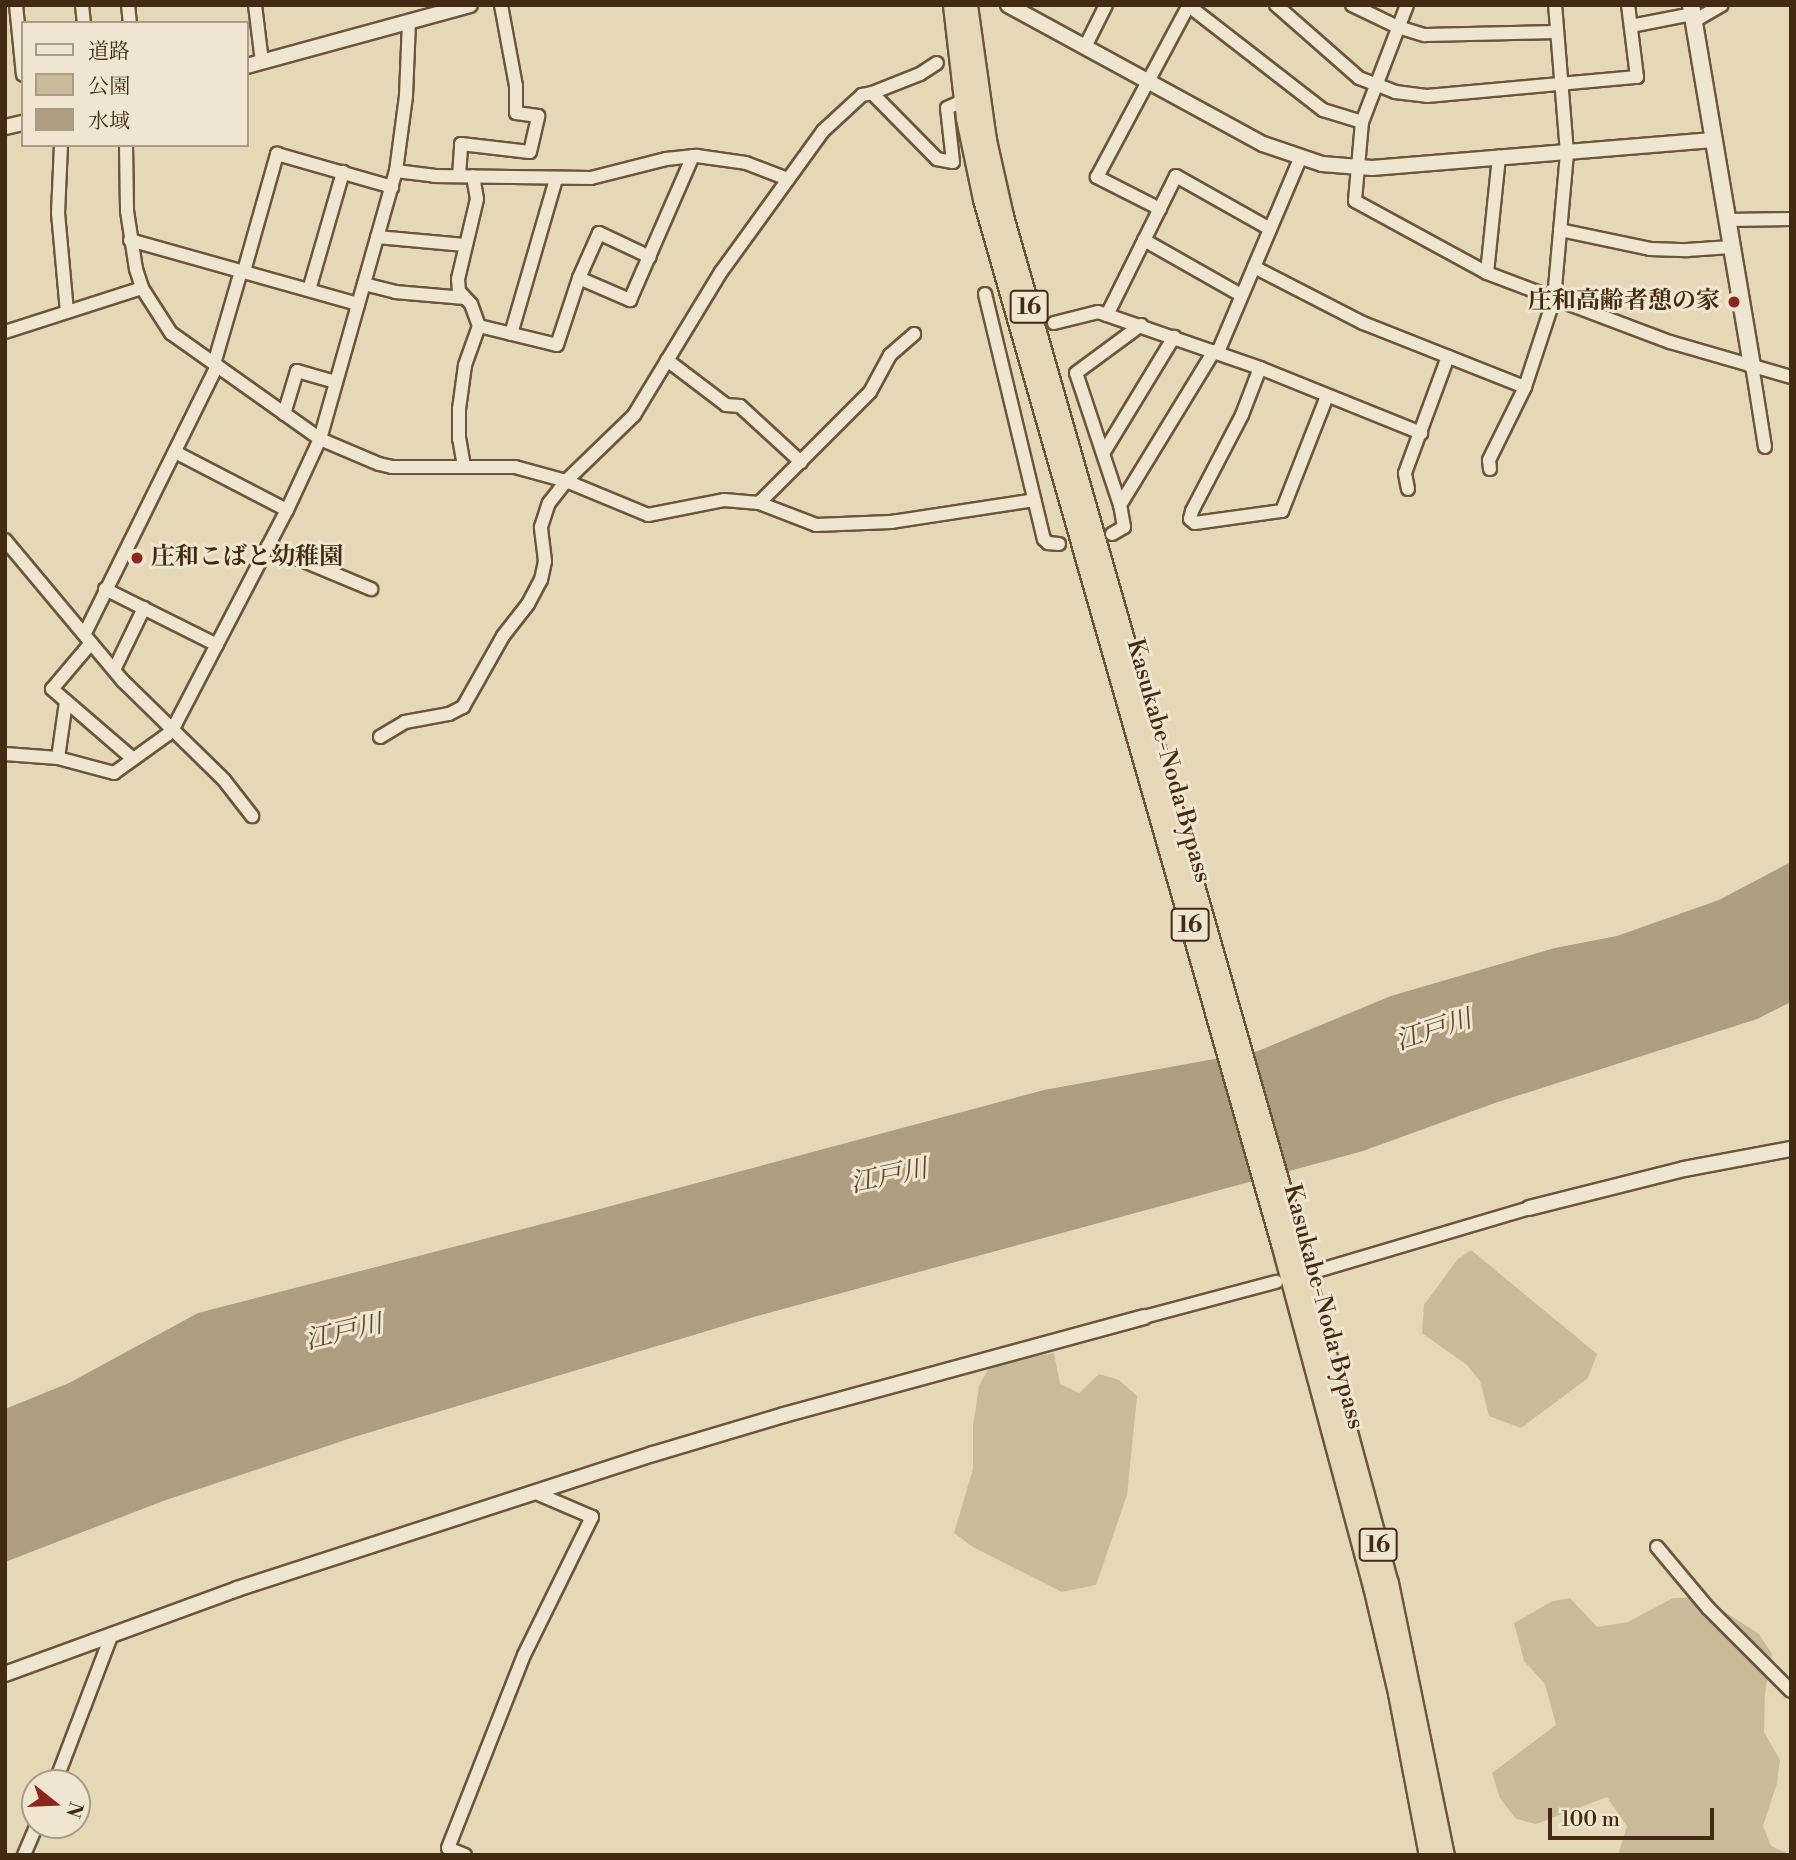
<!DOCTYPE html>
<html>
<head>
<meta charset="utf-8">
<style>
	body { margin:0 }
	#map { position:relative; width:1796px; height:1860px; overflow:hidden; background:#e5d8b6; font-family:"Libre Bodoni","Noto Serif JP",serif }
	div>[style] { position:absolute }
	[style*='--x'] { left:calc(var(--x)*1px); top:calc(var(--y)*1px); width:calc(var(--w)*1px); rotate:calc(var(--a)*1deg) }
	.green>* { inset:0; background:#c9ba9a }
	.water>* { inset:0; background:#ae9d7e }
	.roads { filter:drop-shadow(2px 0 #6c563b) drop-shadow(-2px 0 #6c563b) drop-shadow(0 2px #6c563b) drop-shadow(0 -2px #6c563b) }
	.minor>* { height:12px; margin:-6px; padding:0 6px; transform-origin:6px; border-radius:6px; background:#eee6d0 }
	.tertiary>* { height:14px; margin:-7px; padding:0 7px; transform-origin:7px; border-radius:7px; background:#eee6d0 }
	.secondary>* { height:16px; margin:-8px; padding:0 8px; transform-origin:8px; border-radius:8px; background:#eee6d0 }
	.trunk>* { height:19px; margin:-9.5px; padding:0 9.5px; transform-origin:9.5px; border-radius:9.5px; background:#e5d8b6 }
	.dots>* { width:19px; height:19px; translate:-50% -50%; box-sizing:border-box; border:4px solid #eee6d0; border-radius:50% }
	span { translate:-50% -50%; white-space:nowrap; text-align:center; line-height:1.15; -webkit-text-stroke:6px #eee6d0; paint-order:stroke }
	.shield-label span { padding:2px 5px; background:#eee6d0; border:2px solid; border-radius:5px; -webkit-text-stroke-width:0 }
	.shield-label { font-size:23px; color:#432a12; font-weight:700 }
	.poi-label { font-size:24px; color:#432a12; font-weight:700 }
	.right { translate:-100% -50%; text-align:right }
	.left { translate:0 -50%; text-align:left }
	.street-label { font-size:24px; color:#432a12 }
	.water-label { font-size:26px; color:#5e472d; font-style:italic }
	.frame { position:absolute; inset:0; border:7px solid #432a12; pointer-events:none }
	.legend { position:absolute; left:21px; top:21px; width:228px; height:126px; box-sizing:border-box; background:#eee6d0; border:2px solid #aa9b84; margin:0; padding:9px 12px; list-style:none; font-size:21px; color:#432a12 }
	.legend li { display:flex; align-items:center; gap:14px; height:35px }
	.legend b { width:35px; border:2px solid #aa9b84 }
	.north { position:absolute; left:21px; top:1769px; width:70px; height:70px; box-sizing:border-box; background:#eee6d0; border:2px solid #aa9b84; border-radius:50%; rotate:108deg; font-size:19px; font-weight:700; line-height:28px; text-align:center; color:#432a12 }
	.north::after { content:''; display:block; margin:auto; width:24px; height:32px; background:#8f2418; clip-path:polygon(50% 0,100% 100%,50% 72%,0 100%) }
	.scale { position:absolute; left:1548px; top:1808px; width:166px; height:32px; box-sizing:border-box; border:4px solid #432a12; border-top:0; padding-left:9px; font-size:21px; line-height:24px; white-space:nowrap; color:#432a12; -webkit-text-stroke:5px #eee6d0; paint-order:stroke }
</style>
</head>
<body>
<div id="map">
	<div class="green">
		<div style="clip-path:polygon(1471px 1250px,1597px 1354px,1588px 1378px,1521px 1428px,1489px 1416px,1480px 1381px,1467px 1365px,1422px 1333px,1424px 1305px,1458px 1259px)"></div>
		<div style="clip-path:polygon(1054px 1353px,1060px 1384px,1079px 1393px,1099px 1374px,1119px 1380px,1137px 1396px,1127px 1495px,1096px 1585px,1062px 1592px,973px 1547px,954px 1533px,973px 1469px,973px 1426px,979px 1386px,991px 1364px)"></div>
		<div style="clip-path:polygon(1702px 1597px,1759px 1634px,1772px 1654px,1765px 1693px,1764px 1732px,1780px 1760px,1777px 1783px,1763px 1826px,1771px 1846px,1791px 1855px,1618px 1855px,1627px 1826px,1607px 1797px,1536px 1824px,1516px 1819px,1500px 1798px,1492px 1773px,1556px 1725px,1545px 1684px,1524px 1661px,1514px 1623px,1553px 1601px,1570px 1598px,1597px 1627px,1628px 1622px,1673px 1598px)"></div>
	</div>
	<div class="water">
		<div style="clip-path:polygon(1791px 862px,1791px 1002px,1757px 1019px,1495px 1103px,1363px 1151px,757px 1316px,354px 1437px,163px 1501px,5px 1562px,5px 1409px,69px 1383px,198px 1313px,581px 1214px,1044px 1090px,1258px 1051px,1391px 996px,1555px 948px,1617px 936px,1719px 900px)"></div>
	</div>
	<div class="roads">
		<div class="minor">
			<div style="--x:16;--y:5;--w:70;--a:84.3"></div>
			<div style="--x:82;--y:5;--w:18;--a:84"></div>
			<div style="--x:128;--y:5;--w:18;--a:84"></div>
			<div style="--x:255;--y:5;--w:57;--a:83"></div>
			<div style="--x:1276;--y:5;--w:111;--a:41.3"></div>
			<div style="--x:1359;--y:78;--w:39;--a:21"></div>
			<div style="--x:1395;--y:92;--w:32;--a:7"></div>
			<div style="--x:1427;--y:96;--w:211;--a:-5.2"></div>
			<div style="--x:1637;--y:77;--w:73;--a:-97.1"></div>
			<div style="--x:1352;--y:5;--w:51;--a:25.6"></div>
			<div style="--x:1398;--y:27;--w:28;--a:17"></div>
			<div style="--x:1425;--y:35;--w:132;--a:-1.3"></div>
			<div style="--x:1407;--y:5;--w:125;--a:111"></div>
			<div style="--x:1362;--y:122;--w:79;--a:95.1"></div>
			<div style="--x:1355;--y:201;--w:150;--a:28.6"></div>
			<div style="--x:1487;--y:273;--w:196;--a:20.7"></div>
			<div style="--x:1670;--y:342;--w:126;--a:16.1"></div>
			<div style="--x:1189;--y:6;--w:170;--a:37.8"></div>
			<div style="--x:1323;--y:110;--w:41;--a:17.1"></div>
			<div style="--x:1694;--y:21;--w:32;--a:-30"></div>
			<div style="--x:1631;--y:26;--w:63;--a:-11"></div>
			<div style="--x:1085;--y:47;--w:47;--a:-63.4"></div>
			<div style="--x:872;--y:93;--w:52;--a:-21.6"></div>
			<div style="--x:920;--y:74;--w:20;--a:-33"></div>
			<div style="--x:61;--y:145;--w:68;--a:92.5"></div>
			<div style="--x:58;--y:213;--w:99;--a:84.8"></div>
			<div style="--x:126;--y:145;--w:66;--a:89.1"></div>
			<div style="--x:127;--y:211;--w:59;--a:81.2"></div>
			<div style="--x:136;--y:269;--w:20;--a:72"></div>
			<div style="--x:142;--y:288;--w:54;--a:57.2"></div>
			<div style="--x:171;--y:333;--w:183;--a:35.4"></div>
			<div style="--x:320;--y:439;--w:64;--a:23"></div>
			<div style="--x:379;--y:464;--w:13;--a:13"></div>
			<div style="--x:392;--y:467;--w:123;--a:0"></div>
			<div style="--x:515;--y:467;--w:53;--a:15.4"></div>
			<div style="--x:566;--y:481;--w:89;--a:22.5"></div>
			<div style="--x:648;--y:515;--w:77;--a:-11.2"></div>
			<div style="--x:724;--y:500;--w:35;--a:5"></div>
			<div style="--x:759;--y:503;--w:61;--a:21.1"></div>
			<div style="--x:816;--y:525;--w:75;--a:-2.3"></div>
			<div style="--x:891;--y:522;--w:145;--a:-8.7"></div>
			<div style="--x:396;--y:171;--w:38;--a:7"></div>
			<div style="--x:434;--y:176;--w:157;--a:0.7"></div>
			<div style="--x:591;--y:178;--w:77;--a:-14.2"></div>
			<div style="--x:666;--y:159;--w:31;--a:-6"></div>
			<div style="--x:697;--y:156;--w:49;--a:8.1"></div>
			<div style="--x:746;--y:163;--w:45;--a:20.9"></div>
			<div style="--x:459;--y:176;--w:32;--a:-86"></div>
			<div style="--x:461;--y:144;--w:69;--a:6.6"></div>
			<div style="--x:530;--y:152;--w:37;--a:-77"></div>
			<div style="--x:538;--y:116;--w:22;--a:-172"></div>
			<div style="--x:516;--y:113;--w:27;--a:-90"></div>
			<div style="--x:516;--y:86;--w:82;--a:-100.5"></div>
			<div style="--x:1160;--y:209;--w:71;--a:-153.1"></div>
			<div style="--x:1097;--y:177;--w:195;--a:-61.9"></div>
			<div style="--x:1727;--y:220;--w:64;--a:-0.9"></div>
			<div style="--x:1560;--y:230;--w:92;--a:11.9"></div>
			<div style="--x:1650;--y:249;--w:37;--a:2"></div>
			<div style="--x:1687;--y:250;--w:44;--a:-3.9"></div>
			<div style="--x:377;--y:237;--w:88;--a:5.2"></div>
			<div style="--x:130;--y:240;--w:237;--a:15.7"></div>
			<div style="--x:1144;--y:240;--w:112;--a:29.6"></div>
			<div style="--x:1254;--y:267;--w:123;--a:27.2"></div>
			<div style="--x:1363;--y:323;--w:174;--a:21.6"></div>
			<div style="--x:244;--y:271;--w:122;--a:-74.2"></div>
			<div style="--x:277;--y:154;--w:120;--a:16"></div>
			<div style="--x:1487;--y:273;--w:117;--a:-84.1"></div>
			<div style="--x:579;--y:278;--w:56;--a:23.3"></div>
			<div style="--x:630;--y:300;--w:157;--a:-66.4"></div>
			<div style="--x:364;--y:284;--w:32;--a:14"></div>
			<div style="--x:395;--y:292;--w:70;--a:4.9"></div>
			<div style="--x:309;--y:290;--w:123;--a:-73.9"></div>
			<div style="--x:985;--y:294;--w:252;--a:76.5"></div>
			<div style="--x:1044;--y:539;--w:6;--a:45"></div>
			<div style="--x:1048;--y:543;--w:11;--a:5"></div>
			<div style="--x:1107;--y:315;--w:155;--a:-63.6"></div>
			<div style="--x:1176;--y:176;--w:108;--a:29.4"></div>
			<div style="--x:1054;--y:323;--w:45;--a:-14"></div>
			<div style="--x:1098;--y:312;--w:9;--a:18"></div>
			<div style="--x:1107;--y:315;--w:162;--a:19.1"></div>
			<div style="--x:1260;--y:368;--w:174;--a:22"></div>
			<div style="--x:479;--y:326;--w:80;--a:13.7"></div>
			<div style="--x:557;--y:345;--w:71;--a:-71.8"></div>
			<div style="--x:579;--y:278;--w:49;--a:-66"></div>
			<div style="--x:599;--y:233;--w:56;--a:25.2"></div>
			<div style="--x:5;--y:332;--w:144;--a:-17.8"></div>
			<div style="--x:511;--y:334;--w:161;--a:-73.8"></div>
			<div style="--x:1218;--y:352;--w:210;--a:-67"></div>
			<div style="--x:667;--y:360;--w:74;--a:37.3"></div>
			<div style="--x:726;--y:405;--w:14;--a:4"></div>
			<div style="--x:740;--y:406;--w:83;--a:42.6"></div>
			<div style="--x:214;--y:364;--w:97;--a:-73.8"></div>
			<div style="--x:1752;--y:365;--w:83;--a:81"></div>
			<div style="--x:1260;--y:368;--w:50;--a:111"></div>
			<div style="--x:1242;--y:415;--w:108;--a:117.5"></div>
			<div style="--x:1192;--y:511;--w:8;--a:104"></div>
			<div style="--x:1190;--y:519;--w:6;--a:39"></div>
			<div style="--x:1195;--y:523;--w:88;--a:-7.9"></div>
			<div style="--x:1282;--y:511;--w:123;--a:-68.6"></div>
			<div style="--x:284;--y:414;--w:45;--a:-73.2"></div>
			<div style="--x:297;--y:371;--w:40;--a:16"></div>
			<div style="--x:175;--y:452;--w:126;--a:27.4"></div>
			<div style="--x:1104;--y:452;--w:135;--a:-58.7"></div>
			<div style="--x:464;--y:466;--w:27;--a:-100"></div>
			<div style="--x:459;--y:439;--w:30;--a:-90"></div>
			<div style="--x:459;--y:409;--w:44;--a:-82.2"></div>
			<div style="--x:465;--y:365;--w:41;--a:-70.3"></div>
			<div style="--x:479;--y:326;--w:23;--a:-110"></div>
			<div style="--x:471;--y:304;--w:18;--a:-133"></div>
			<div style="--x:459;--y:291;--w:12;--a:-95"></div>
			<div style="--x:458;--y:279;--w:82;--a:-76.6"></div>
			<div style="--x:477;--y:199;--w:23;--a:-100"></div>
			<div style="--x:1490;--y:469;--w:9;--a:-96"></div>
			<div style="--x:1489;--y:460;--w:81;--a:-63.7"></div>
			<div style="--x:1525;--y:387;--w:93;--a:-71.8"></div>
			<div style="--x:1554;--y:299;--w:147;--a:-84.9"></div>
			<div style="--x:1567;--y:153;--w:148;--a:-94.6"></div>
			<div style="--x:1408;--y:489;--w:16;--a:-101"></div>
			<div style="--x:1405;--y:473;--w:124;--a:-69.7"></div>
			<div style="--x:759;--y:503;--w:157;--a:-45"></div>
			<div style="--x:870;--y:392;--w:42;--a:-61.6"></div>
			<div style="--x:890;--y:355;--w:32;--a:-41"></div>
			<div style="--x:1120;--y:505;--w:180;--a:-58.6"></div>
			<div style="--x:1112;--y:534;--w:14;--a:-30"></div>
			<div style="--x:1124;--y:527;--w:22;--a:-100"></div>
			<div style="--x:1120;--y:505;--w:139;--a:-108.4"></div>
			<div style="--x:1076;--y:373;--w:81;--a:-36.4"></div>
			<div style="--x:5;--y:540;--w:184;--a:50.1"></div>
			<div style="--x:123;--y:681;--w:141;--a:44.4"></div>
			<div style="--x:224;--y:780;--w:46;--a:52.1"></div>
			<div style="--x:268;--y:546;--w:112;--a:22.7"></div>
			<div style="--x:105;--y:589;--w:125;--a:26.6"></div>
			<div style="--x:85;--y:633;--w:298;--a:-63.7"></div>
			<div style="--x:91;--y:643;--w:60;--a:130.3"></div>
			<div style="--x:52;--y:689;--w:107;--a:40.8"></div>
			<div style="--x:114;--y:670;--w:69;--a:-64.2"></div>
			<div style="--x:380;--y:737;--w:29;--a:-31"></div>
			<div style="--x:405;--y:722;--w:45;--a:-10.3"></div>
			<div style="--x:449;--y:714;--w:16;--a:-27"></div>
			<div style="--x:463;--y:707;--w:81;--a:-60.6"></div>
			<div style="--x:503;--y:636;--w:41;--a:-52"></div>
			<div style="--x:528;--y:604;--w:27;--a:-62"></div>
			<div style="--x:541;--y:580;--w:19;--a:-78"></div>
			<div style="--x:545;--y:561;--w:34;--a:-97"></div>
			<div style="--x:541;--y:527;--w:25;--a:-72"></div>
			<div style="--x:549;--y:503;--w:28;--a:-52"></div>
			<div style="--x:566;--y:481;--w:95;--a:-44.1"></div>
			<div style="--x:634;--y:415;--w:167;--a:-58.7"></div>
			<div style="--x:721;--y:272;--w:174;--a:-54.1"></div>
			<div style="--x:823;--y:131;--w:53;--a:-42.7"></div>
			<div style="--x:862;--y:95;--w:10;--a:-11"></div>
			<div style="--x:872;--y:93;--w:93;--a:45.4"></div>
			<div style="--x:937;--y:159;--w:16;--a:11"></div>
			<div style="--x:953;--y:162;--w:54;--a:-96.3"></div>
			<div style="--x:947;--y:108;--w:17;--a:-24"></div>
			<div style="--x:5;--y:754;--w:53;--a:4.3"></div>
			<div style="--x:58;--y:758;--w:58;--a:15"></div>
			<div style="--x:114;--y:773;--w:67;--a:-35.8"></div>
			<div style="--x:168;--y:734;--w:14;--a:-54"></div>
			<div style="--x:176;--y:723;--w:240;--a:-62.5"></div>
			<div style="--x:287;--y:510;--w:78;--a:-65.1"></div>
			<div style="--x:320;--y:439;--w:279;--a:-74.2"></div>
			<div style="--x:396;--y:171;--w:76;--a:-82.4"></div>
			<div style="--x:406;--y:96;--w:74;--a:-87.7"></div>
			<div style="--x:58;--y:758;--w:57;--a:-81.9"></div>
			<div style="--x:1320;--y:1270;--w:218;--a:-16.5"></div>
			<div style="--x:1144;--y:1317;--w:137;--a:-14.9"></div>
			<div style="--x:1657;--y:1547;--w:80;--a:50.1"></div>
			<div style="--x:1708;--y:1608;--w:117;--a:45"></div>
			<div style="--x:55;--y:1783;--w:157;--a:-69.1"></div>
			<div style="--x:24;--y:1855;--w:33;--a:-67"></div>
			<div style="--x:465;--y:1855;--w:18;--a:-158"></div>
			<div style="--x:448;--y:1848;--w:207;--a:-68.5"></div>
			<div style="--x:524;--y:1655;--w:154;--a:-63.8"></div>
			<div style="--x:592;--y:1517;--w:61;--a:-156.8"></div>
		</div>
		<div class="tertiary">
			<div style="--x:1008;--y:5;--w:290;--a:28.6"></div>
			<div style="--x:1263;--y:144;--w:62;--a:18.7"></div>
			<div style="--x:1322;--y:164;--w:50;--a:4.6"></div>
			<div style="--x:1372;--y:168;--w:342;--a:-4.7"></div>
			<div style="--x:247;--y:66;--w:231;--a:-15.3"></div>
			<div style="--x:5;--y:127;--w:18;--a:-13"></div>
			<div style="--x:1529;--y:1208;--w:160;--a:-14.1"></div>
			<div style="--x:1684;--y:1169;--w:109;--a:-10.6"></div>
			<div style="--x:5;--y:1674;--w:247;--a:-20.1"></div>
			<div style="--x:237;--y:1589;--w:437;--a:-18"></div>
			<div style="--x:653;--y:1454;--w:137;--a:-16.6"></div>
			<div style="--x:784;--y:1415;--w:373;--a:-15.2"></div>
		</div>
		<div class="secondary">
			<div style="--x:1691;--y:5;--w:365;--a:80.4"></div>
		</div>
		<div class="trunk">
			<div style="--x:953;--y:5;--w:114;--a:83.4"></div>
			<div style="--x:966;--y:118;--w:83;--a:78.1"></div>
			<div style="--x:983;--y:199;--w:1086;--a:74.07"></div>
			<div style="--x:1281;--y:1243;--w:355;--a:75"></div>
			<div style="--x:1373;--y:1586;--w:110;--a:76.8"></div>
			<div style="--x:1398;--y:1693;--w:165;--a:79.2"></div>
			<div style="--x:967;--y:5;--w:136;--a:82"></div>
			<div style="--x:986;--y:140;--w:78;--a:77.4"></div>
			<div style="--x:1003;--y:216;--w:1064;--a:74.07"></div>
			<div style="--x:1295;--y:1239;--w:356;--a:74.9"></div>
			<div style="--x:1388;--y:1583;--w:278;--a:78.4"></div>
		</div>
	</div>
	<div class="dots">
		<div style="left:1734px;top:302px;background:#8f2418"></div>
		<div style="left:137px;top:558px;background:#8f2418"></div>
	</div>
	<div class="shield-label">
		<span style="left:1029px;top:307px">16</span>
		<span style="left:1190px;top:925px">16</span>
		<span style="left:1378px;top:1545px">16</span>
	</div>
	<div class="poi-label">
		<span class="right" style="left:1720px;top:302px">庄和高齢者憩の家</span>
		<span class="left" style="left:151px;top:558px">庄和こばと幼稚園</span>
	</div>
	<div class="street-label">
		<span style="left:1168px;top:761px;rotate:74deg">Kasukabe-Noda Bypass</span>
		<span style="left:1323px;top:1307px;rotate:75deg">Kasukabe-Noda Bypass</span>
	</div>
	<div class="water-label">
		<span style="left:1434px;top:1031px;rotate:-18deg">江戸川</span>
		<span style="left:889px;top:1177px;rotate:-12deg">江戸川</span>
		<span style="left:344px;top:1333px;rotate:-13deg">江戸川</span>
	</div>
	<div class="frame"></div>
	<ul class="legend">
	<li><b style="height:9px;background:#eee6d0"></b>道路</li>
	<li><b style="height:19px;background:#c9ba9a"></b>公園</li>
	<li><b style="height:19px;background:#ae9d7e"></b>水域</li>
	</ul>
	<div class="north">N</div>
	<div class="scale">100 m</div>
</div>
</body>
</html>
